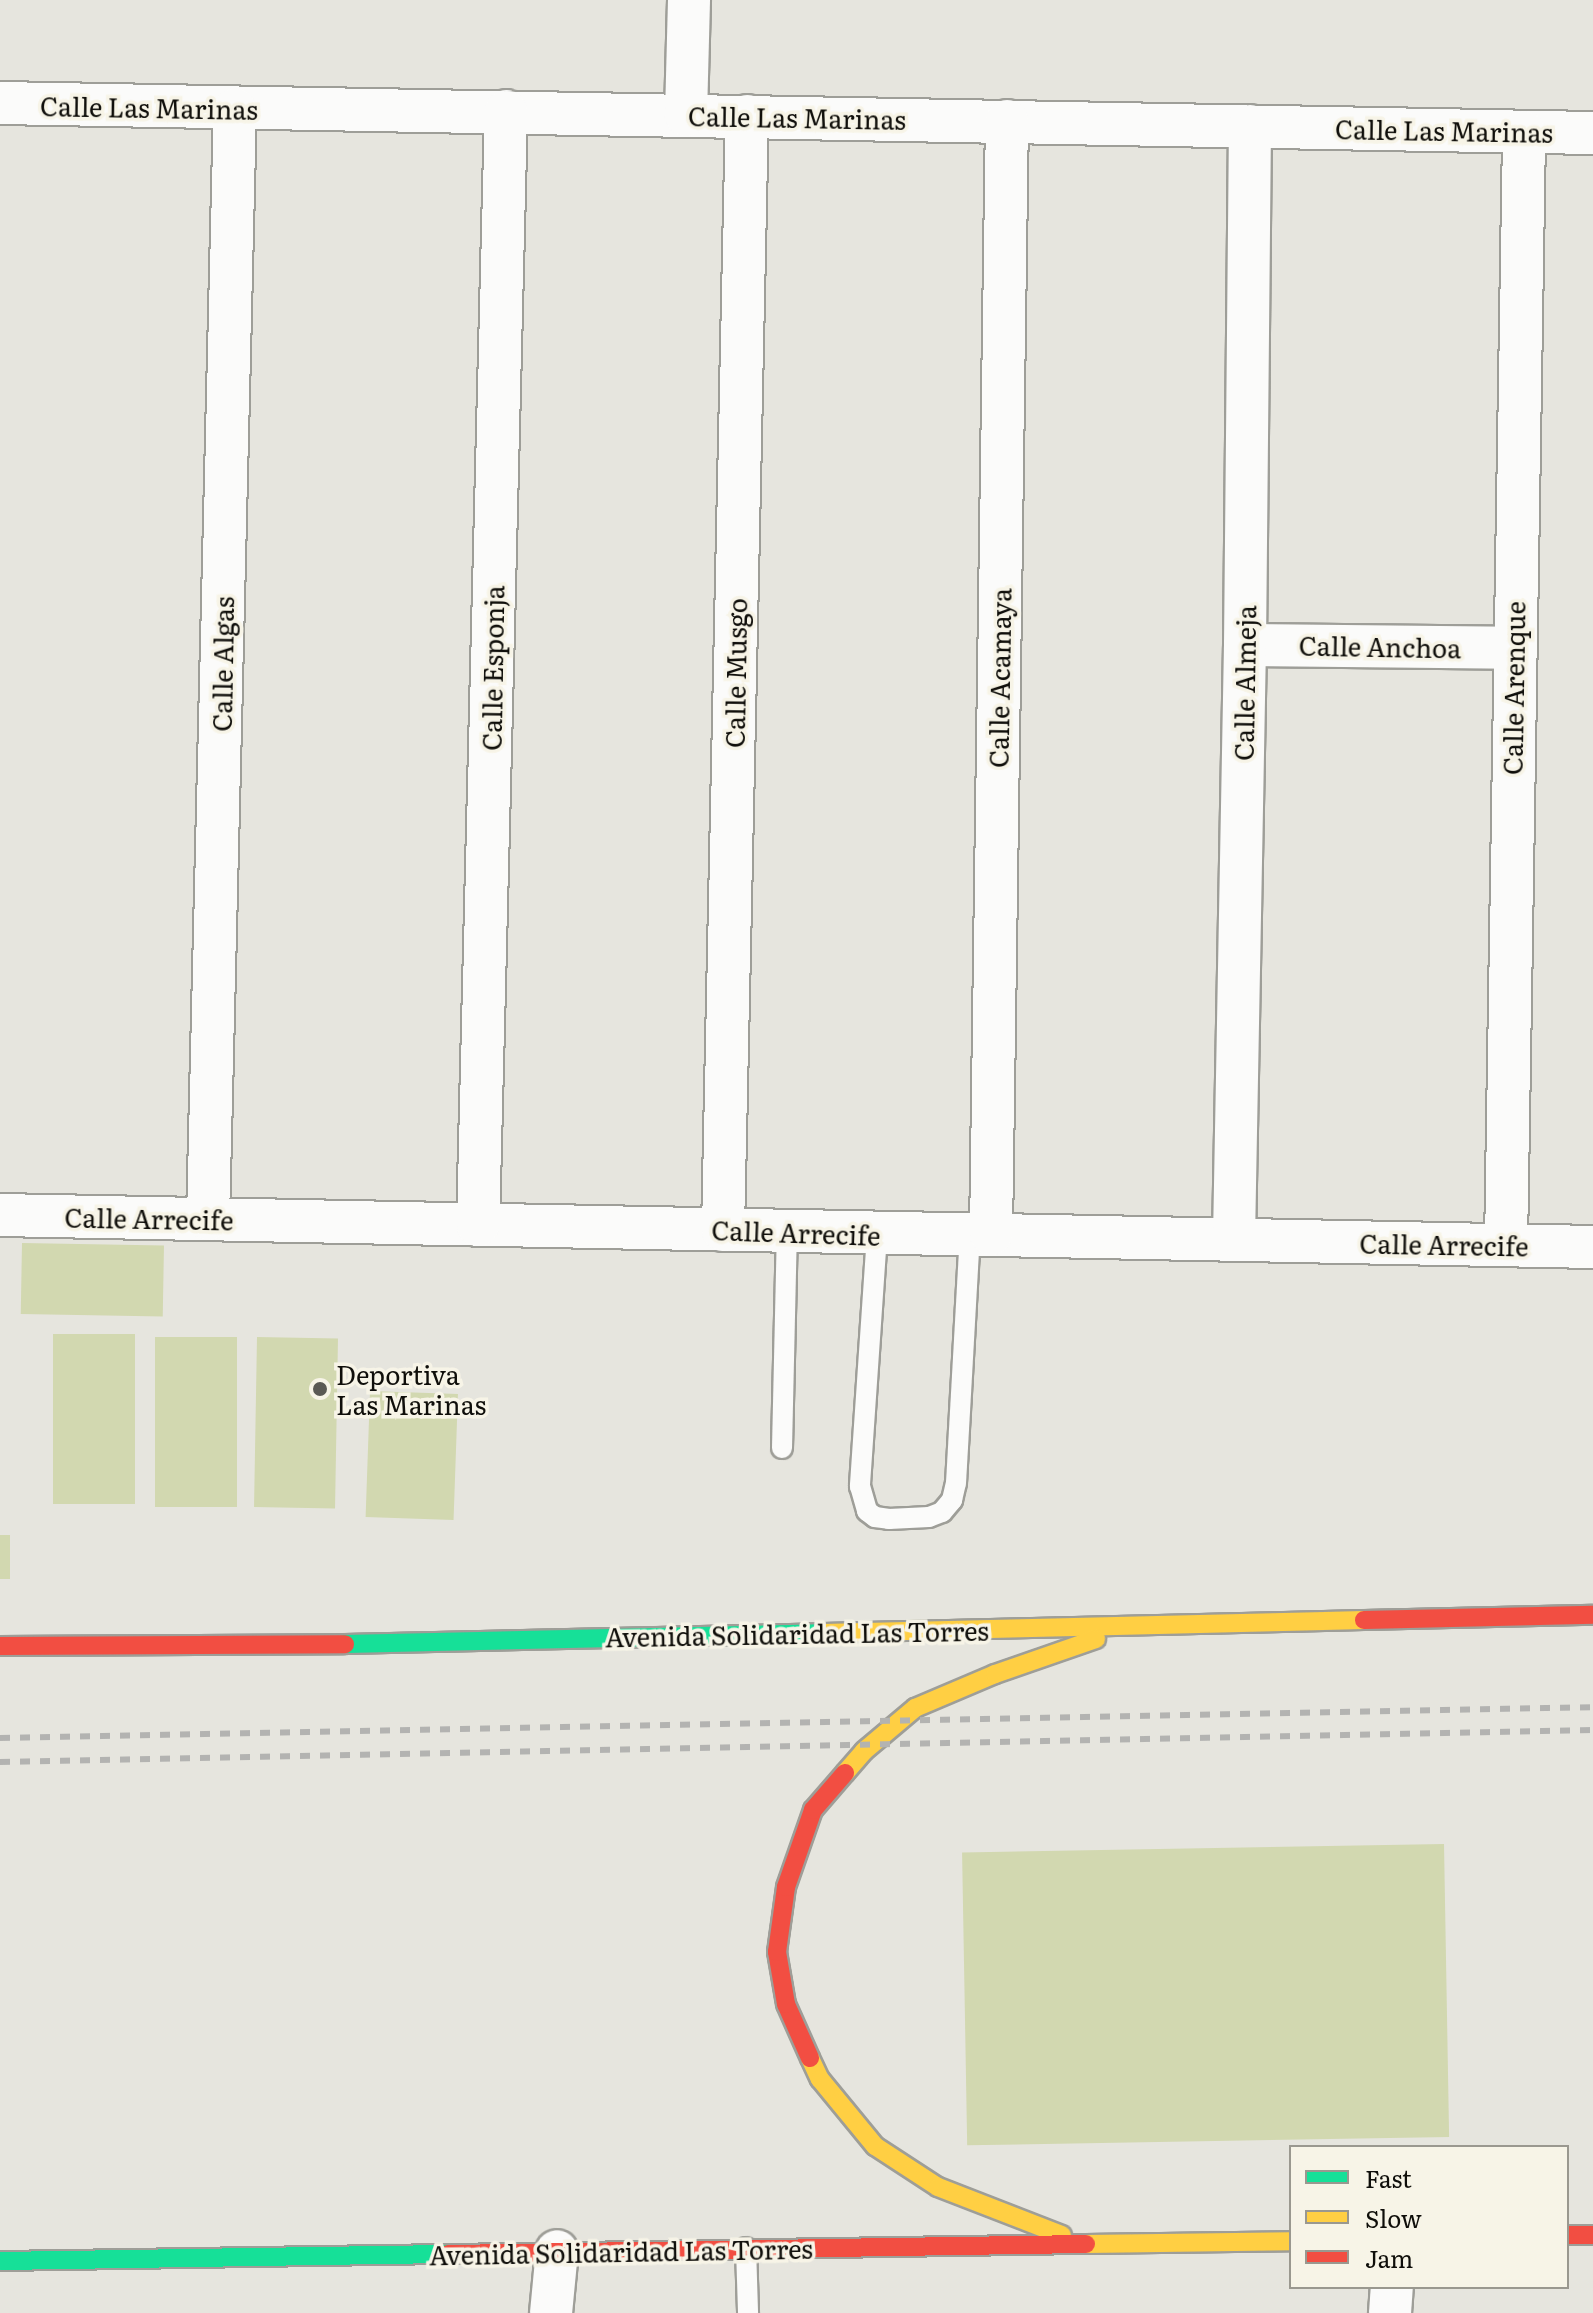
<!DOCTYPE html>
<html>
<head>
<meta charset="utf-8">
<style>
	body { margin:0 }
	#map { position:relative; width:1593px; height:2313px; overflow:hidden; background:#e6e5de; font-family:Literata,serif }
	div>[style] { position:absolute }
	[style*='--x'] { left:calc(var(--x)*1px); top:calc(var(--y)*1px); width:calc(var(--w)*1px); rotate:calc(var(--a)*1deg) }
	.green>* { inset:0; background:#d2d8b0; transform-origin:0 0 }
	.roads { filter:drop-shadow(2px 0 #9e9e98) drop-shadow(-2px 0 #9e9e98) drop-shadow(0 2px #9e9e98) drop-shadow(0 -2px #9e9e98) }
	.lane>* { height:20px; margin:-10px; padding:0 10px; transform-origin:10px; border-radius:10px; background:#fbfbfa }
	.street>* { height:42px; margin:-21px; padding:0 21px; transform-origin:21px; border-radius:21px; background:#fbfbfa }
	.fast>* { height:18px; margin:-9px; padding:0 9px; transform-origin:9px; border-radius:9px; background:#16e098 }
	.slow>* { height:18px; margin:-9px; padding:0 9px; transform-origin:9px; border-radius:9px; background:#ffcf43 }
	.jam>* { height:18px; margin:-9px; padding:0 9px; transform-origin:9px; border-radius:9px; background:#f24e42 }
	.rail>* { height:6px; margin-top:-3px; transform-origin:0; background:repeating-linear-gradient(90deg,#b3b3b1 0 10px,transparent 0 20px) }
	.dots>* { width:22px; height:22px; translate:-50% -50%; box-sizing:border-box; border:4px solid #f7f4e7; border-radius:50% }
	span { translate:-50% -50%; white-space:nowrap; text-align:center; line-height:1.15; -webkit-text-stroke:7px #f7f4e7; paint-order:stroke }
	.street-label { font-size:26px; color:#0f0e0a }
	.poi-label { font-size:26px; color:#0f0e0a }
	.left { translate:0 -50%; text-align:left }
	.legend { position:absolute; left:1289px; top:2145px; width:280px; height:144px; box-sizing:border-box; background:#f7f4e7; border:2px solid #9a988f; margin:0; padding:10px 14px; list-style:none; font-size:24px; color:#0f0e0a }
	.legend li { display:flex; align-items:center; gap:16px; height:40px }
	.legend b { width:40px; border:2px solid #9a988f }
</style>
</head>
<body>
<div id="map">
	<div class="green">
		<div style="left:22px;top:1243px;width:142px;height:71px;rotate:1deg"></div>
		<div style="left:53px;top:1334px;width:82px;height:170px"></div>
		<div style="left:155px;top:1337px;width:82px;height:170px"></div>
		<div style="left:257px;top:1337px;width:81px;height:170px;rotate:1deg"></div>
		<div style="left:370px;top:1391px;width:88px;height:126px;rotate:2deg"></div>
		<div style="left:0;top:1535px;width:10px;height:44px"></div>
		<div style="left:1444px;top:1844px;width:293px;height:482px;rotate:89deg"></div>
	</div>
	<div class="roads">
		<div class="lane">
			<div style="--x:877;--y:1235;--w:252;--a:93.9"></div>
			<div style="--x:860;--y:1486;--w:26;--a:74"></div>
			<div style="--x:867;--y:1511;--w:10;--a:37"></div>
			<div style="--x:875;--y:1517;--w:14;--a:8"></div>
			<div style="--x:889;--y:1519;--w:40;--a:-2.9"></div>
			<div style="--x:929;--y:1517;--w:14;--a:-21"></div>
			<div style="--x:942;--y:1512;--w:16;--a:-50"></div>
			<div style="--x:952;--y:1500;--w:17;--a:-77"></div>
			<div style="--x:956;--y:1483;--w:249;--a:-86.8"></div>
			<div style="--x:782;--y:1448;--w:216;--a:-88.7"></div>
			<div style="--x:746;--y:2248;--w:65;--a:88.2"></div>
		</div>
		<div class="street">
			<div style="--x:0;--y:103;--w:1593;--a:1.08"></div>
			<div style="--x:686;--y:115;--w:115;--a:-88.5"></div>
			<div style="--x:1245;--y:645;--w:269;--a:0.6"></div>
			<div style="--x:0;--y:1215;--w:1593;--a:1.15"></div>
			<div style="--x:208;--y:1219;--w:1110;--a:-88.61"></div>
			<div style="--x:478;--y:1225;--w:1114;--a:-88.56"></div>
			<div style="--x:723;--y:1230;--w:1114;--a:-88.77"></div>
			<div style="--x:991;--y:1234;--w:1113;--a:-89.18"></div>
			<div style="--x:1234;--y:1239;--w:594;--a:-88.94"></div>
			<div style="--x:1245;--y:645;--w:519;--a:-89.45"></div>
			<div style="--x:1506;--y:1245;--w:1113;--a:-89.07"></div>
			<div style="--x:551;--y:2313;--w:62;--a:-84.5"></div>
			<div style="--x:1390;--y:2313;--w:26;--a:-86"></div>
		</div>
		<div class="fast">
			<div style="--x:345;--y:1644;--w:478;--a:-1.3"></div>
			<div style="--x:0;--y:2261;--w:448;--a:-0.9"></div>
		</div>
		<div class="slow">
			<div style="--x:823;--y:1633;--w:541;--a:-1.38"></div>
			<div style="--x:845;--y:1773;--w:29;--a:-49"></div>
			<div style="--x:864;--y:1751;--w:67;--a:-40.1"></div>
			<div style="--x:915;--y:1708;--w:87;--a:-23"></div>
			<div style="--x:995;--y:1674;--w:107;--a:-19.1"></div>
			<div style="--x:810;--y:2058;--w:23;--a:65"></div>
			<div style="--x:820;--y:2079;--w:87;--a:50.6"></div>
			<div style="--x:875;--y:2146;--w:75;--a:33.1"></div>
			<div style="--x:938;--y:2187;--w:133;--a:21.2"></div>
			<div style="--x:1086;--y:2244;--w:205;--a:-0.8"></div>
		</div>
		<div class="jam">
			<div style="--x:1364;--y:1620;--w:229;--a:-1.3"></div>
			<div style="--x:0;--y:1646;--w:345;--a:-0.3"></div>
			<div style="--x:810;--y:2058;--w:59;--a:-114"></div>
			<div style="--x:786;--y:2004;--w:53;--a:-99.8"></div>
			<div style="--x:777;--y:1952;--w:66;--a:-82.1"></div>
			<div style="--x:786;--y:1887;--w:82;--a:-70.7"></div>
			<div style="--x:813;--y:1810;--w:49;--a:-49.1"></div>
			<div style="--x:1567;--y:2235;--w:26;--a:0"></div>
			<div style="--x:448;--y:2254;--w:638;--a:-0.9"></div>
		</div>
	</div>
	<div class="rail">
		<div style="--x:0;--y:1738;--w:1593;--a:-1.11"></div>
		<div style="--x:0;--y:1762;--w:1593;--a:-1.15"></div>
	</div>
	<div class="dots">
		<div style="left:320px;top:1389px;background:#5a5954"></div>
	</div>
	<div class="street-label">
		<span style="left:149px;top:107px;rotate:1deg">Calle Las Marinas</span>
		<span style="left:797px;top:117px;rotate:1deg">Calle Las Marinas</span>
		<span style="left:1444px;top:130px;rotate:1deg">Calle Las Marinas</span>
		<span style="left:1380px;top:646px;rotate:1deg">Calle Anchoa</span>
		<span style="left:222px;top:664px;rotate:-89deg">Calle Algas</span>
		<span style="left:492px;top:668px;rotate:-89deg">Calle Esponja</span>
		<span style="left:735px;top:673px;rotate:-89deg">Calle Musgo</span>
		<span style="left:999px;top:678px;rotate:-89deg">Calle Acamaya</span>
		<span style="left:1244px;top:683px;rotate:-89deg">Calle Almeja</span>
		<span style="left:1513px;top:688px;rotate:-89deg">Calle Arenque</span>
		<span style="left:149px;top:1218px;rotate:1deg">Calle Arrecife</span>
		<span style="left:796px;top:1232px;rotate:2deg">Calle Arrecife</span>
		<span style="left:1444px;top:1244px;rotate:1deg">Calle Arrecife</span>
		<span style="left:797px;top:1633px;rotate:-1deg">Avenida Solidaridad Las Torres</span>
		<span style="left:621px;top:2251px;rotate:-1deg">Avenida Solidaridad Las Torres</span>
	</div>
	<div class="poi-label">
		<span class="left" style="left:336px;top:1389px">Deportiva<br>Las Marinas</span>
	</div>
	<ul class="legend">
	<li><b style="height:10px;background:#16e098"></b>Fast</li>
	<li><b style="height:10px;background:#ffcf43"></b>Slow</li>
	<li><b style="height:10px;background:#f24e42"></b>Jam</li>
	</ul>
</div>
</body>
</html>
